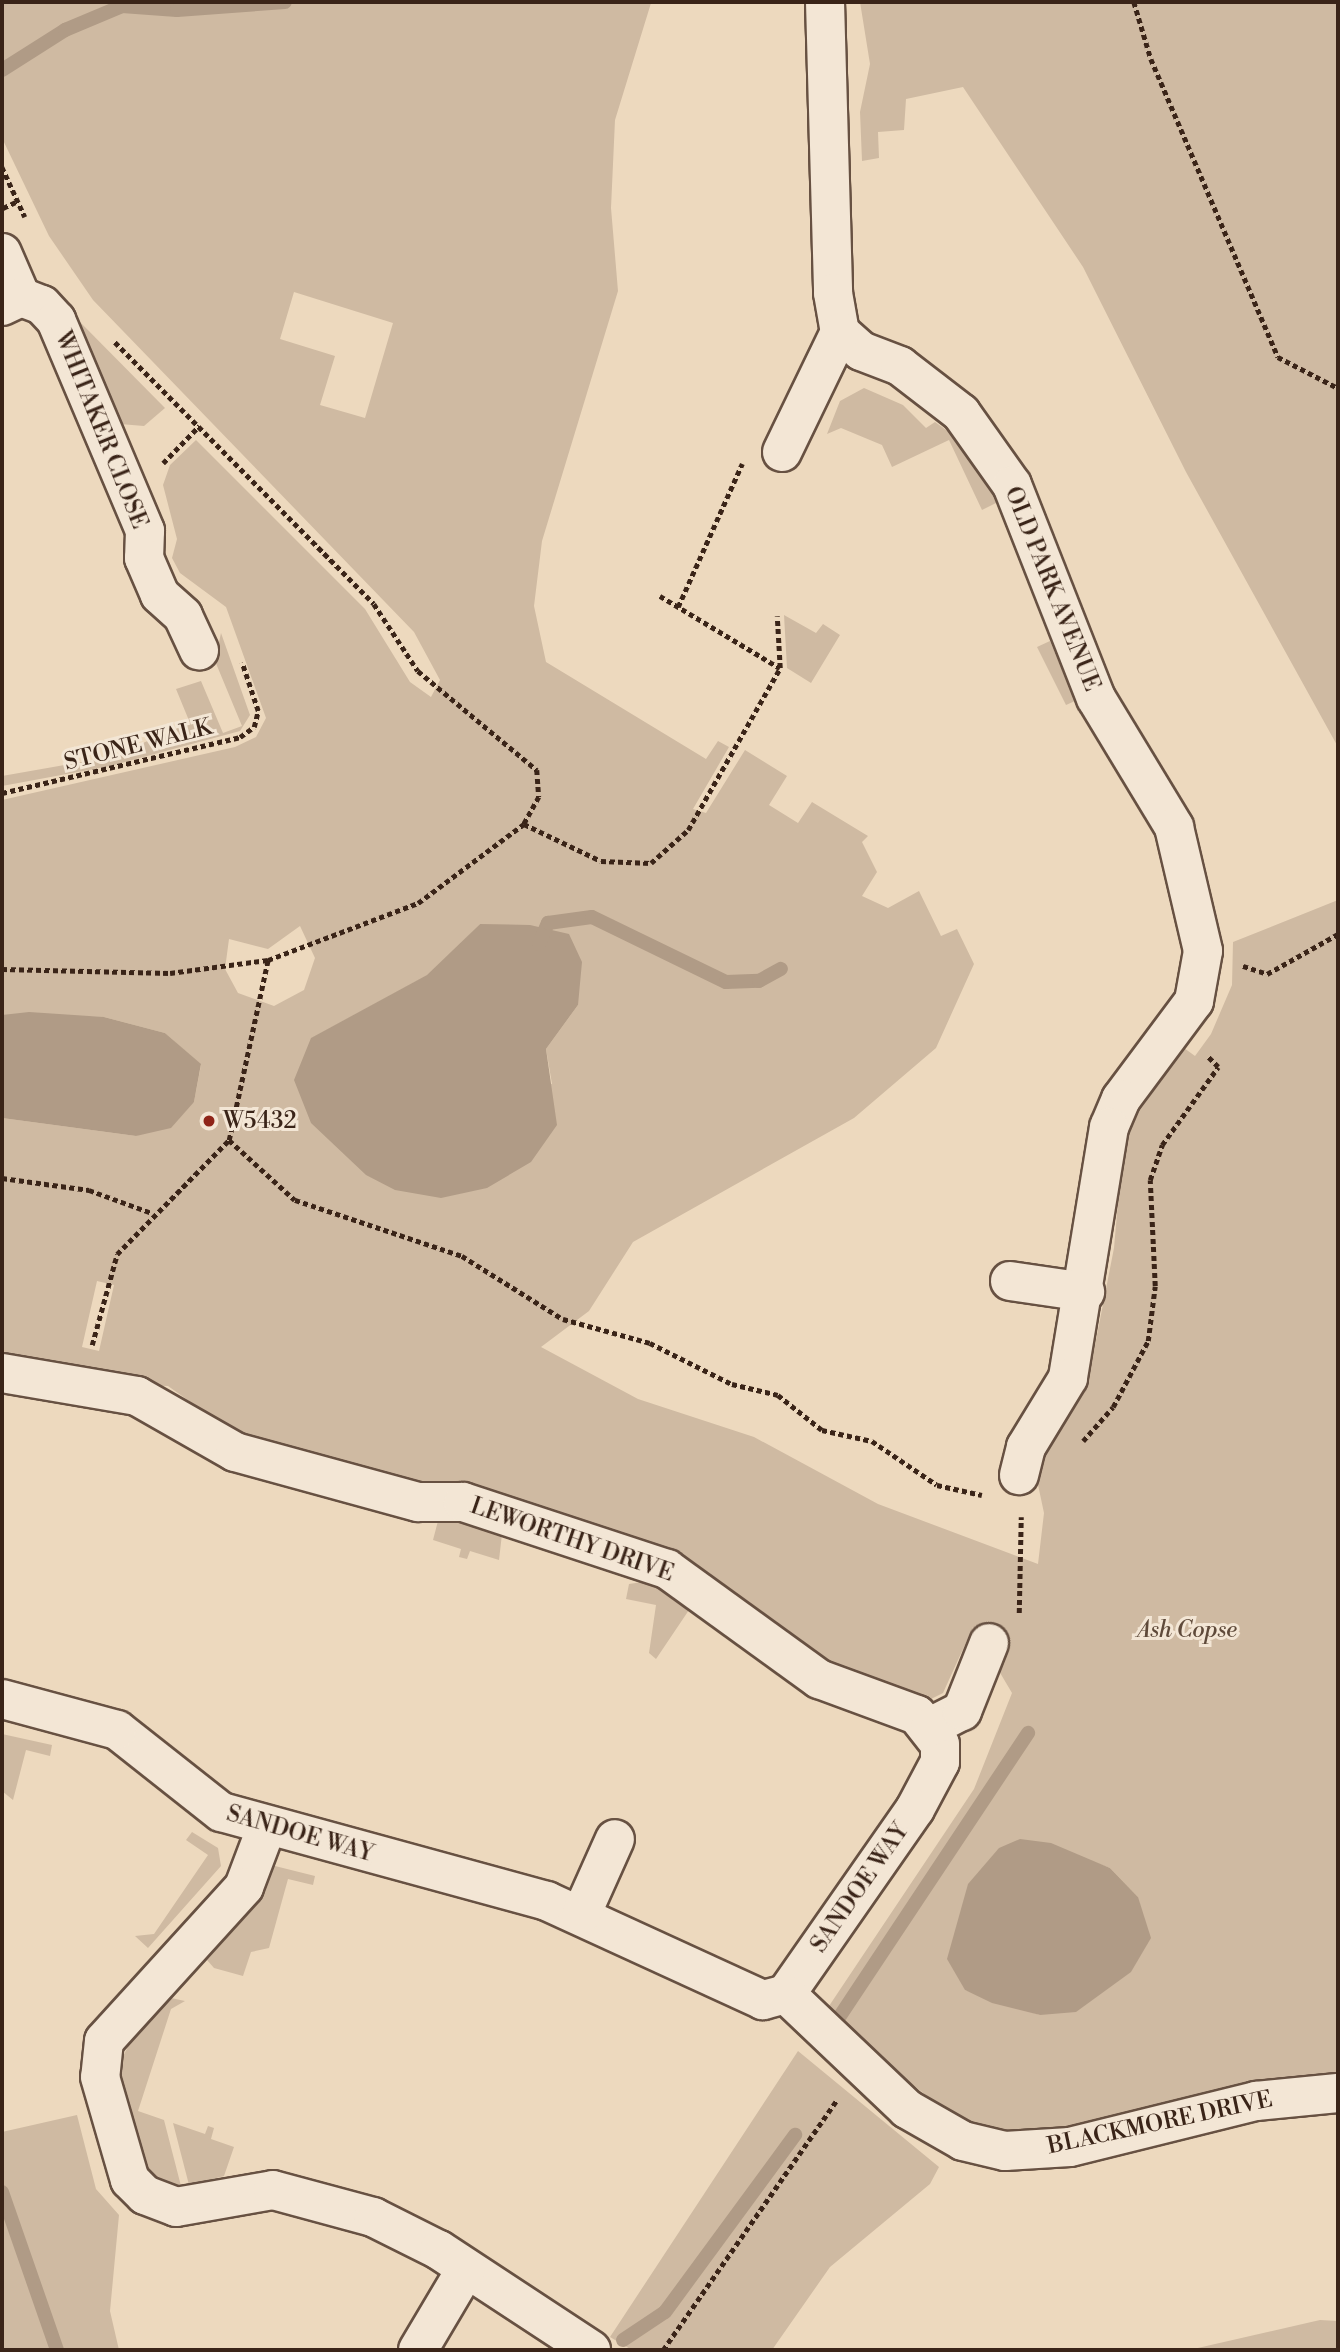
<!DOCTYPE html>
<html>
<head>
<meta charset="utf-8">
<style>
	body { margin:0 }
	#map { position:relative; width:1340px; height:2352px; overflow:hidden; background:#edd9be; font-family:"Libre Bodoni",serif }
	div>[style] { position:absolute }
	[style*='--x'] { left:calc(var(--x)*1px); top:calc(var(--y)*1px); width:calc(var(--w)*1px); rotate:calc(var(--a)*1deg) }
	.green>* { inset:0; background:#cfbaa2 }
	.water>* { inset:0; background:#b09b86 }
	.stream>* { height:14px; margin:-7px; padding:0 7px; transform-origin:7px; border-radius:7px; background:#b09b86 }
	.path>* { height:4.5px; margin-top:-2.25px; transform-origin:0; background:repeating-linear-gradient(90deg,#3a2418 0 5px,transparent 0 8.5px) }
	.roads { filter:drop-shadow(2px 0 #675142) drop-shadow(-2px 0 #675142) drop-shadow(0 2px #675142) drop-shadow(0 -2px #675142) }
	.street>* { height:38px; margin:-19px; padding:0 19px; transform-origin:19px; border-radius:19px; background:#f3e6d5 }
	.dots>* { width:19px; height:19px; translate:-50% -50%; box-sizing:border-box; border:4px solid #f3e6d5; border-radius:50% }
	span { translate:-50% -50%; white-space:nowrap; text-align:center; line-height:1.15; -webkit-text-stroke:6px #f3e6d5; paint-order:stroke }
	.street-label { font-size:23px; color:#3a2418 }
	.poi-label { font-size:23px; color:#3a2418 }
	.left { translate:0 -50%; text-align:left }
	.park-label { font-size:23px; color:#5f4a3a; font-style:italic }
	.frame { position:absolute; inset:0; border:4px solid #3a2418; pointer-events:none }
</style>
</head>
<body>
<div id="map">
	<div class="green">
		<div style="clip-path:polygon(evenodd,2px 2px,680px 2px,651px 3px,615px 120px,611px 208px,618px 291px,542px 541px,534px 606px,546px 662px,706px 759px,718px 741px,729px 747px,693px 809px,706px 813px,745px 750px,787px 776px,769px 805px,798px 823px,812px 802px,868px 836px,862px 842px,877px 872px,862px 896px,888px 908px,919px 891px,941px 936px,957px 929px,974px 964px,936px 1048px,854px 1118px,633px 1242px,589px 1311px,541px 1347px,638px 1399px,754px 1437px,878px 1504px,1038px 1564px,1044px 1513px,1034px 1466px,1082px 1381px,1088px 1381px,1114px 1248px,1124px 1133px,1184px 1048px,1195px 1056px,1211px 1034px,1232px 985px,1233px 942px,1338px 900px,1338px 2074px,1271px 2079px,1041px 2134px,968px 2130px,825px 2012px,974px 1789px,1012px 1693px,973px 1627px,943px 1693px,925px 1702px,809px 1657px,695px 1569px,230px 1430px,168px 1386px,129px 1385px,2px 1358px,2px 1118px,136px 1136px,194px 1102px,201px 1065px,165px 1033px,104px 1017px,2px 1015px,2px 800px,235px 747px,256px 737px,266px 718px,226px 607px,180px 573px,172px 558px,177px 539px,163px 485px,170px 465px,196px 440px,365px 609px,410px 682px,431px 697px,440px 680px,414px 632px,93px 300px,49px 236px,2px 138px,2px 2px,294px 292px,393px 323px,365px 418px,320px 405px,335px 356px,280px 339px,294px 292px,2px 2px,480px 924px,578px 1005px,546px 1049px,552px 1084px,312px 1038px,428px 975px,480px 924px,2px 2px,300px 926px,315px 958px,304px 990px,274px 1006px,238px 993px,225px 969px,229px 939px,268px 949px,300px 926px,2px 2px,97px 1281px,114px 1285px,99px 1351px,82px 1347px,97px 1281px,2px 2px,1083px 1858px,1110px 1868px,1138px 1897px,1040px 2015px,965px 1990px,1083px 1858px)"></div>
		<div style="clip-path:polygon(860px 2px,1338px 2px,1338px 747px,1186px 472px,1083px 267px,963px 87px,906px 99px,904px 130px,878px 132px,879px 158px,862px 161px,860px 112px,870px 64px)"></div>
		<div style="clip-path:polygon(76px 318px,165px 408px,144px 426px,120px 424px)"></div>
		<div style="clip-path:polygon(864px 388px,903px 405px,926px 428px,935px 422px,952px 434px,998px 502px,982px 510px,949px 440px,892px 467px,882px 445px,841px 428px,827px 434px,840px 401px)"></div>
		<div style="clip-path:polygon(784px 615px,816px 633px,823px 624px,840px 635px,811px 683px,787px 668px)"></div>
		<div style="clip-path:polygon(221px 633px,250px 715px,240px 731px,110px 766px,2px 786px,2px 776px,110px 757px,190px 723px,176px 689px,201px 681px,223px 733px,242px 726px,215px 661px)"></div>
		<div style="clip-path:polygon(1050px 641px,1075px 701px,1066px 705px,1037px 647px)"></div>
		<div style="clip-path:polygon(460px 1519px,502px 1534px,499px 1560px,470px 1551px,467px 1559px,459px 1557px,461px 1549px,433px 1540px,438px 1521px)"></div>
		<div style="clip-path:polygon(649px 1581px,684px 1599px,689px 1610px,656px 1659px,649px 1653px,656px 1605px,626px 1599px,629px 1584px)"></div>
		<div style="clip-path:polygon(2px 1734px,52px 1745px,50px 1756px,26px 1750px,13px 1800px,2px 1791px)"></div>
		<div style="clip-path:polygon(192px 1832px,218px 1848px,221px 1866px,148px 1948px,135px 1936px,154px 1934px,208px 1855px,186px 1840px)"></div>
		<div style="clip-path:polygon(271px 1865px,315px 1876px,313px 1885px,288px 1879px,269px 1948px,251px 1952px,243px 1976px,214px 1968px,207px 1960px,261px 1900px)"></div>
		<div style="clip-path:polygon(171px 1998px,185px 2001px,171px 2009px,138px 2111px,164px 2120px,181px 2186px,174px 2187px,156px 2179px,141px 2160px,119px 2064px,133px 2037px)"></div>
		<div style="clip-path:polygon(798px 2051px,939px 2167px,930px 2184px,830px 2267px,772px 2350px,632px 2350px,610px 2337px)"></div>
		<div style="clip-path:polygon(77px 2115px,96px 2189px,119px 2215px,110px 2311px,119px 2350px,2px 2350px,2px 2132px)"></div>
		<div style="clip-path:polygon(173px 2123px,205px 2134px,208px 2126px,214px 2128px,211px 2139px,234px 2147px,224px 2176px,189px 2185px)"></div>
		<div style="clip-path:polygon(1320px 2320px,1338px 2321px,1338px 2350px,1189px 2350px)"></div>
	</div>
	<div class="water">
		<div style="clip-path:polygon(480px 924px,530px 925px,569px 934px,582px 962px,578px 1005px,546px 1049px,557px 1125px,531px 1162px,487px 1188px,441px 1198px,395px 1190px,366px 1175px,311px 1123px,294px 1080px,311px 1038px,427px 975px)"></div>
		<div style="clip-path:polygon(29px 1012px,104px 1017px,165px 1033px,201px 1064px,194px 1102px,171px 1128px,136px 1136px,2px 1118px,2px 1015px)"></div>
		<div style="clip-path:polygon(1020px 1839px,1051px 1843px,1110px 1868px,1138px 1897px,1151px 1938px,1131px 1972px,1076px 2012px,1040px 2015px,992px 2003px,965px 1990px,947px 1959px,968px 1884px,999px 1848px)"></div>
	</div>
	<div class="stream">
		<div style="--x:2;--y:70;--w:75;--a:-32.4"></div>
		<div style="--x:65;--y:30;--w:62;--a:-22.8"></div>
		<div style="--x:122;--y:6;--w:55;--a:4.2"></div>
		<div style="--x:177;--y:10;--w:108;--a:-4.2"></div>
		<div style="--x:539;--y:944;--w:23;--a:-67"></div>
		<div style="--x:548;--y:923;--w:44;--a:-7.8"></div>
		<div style="--x:592;--y:917;--w:149;--a:25.9"></div>
		<div style="--x:726;--y:982;--w:33;--a:-2"></div>
		<div style="--x:759;--y:981;--w:25;--a:-29"></div>
		<div style="--x:840;--y:2016;--w:340;--a:-56.4"></div>
		<div style="--x:2;--y:2192;--w:167;--a:70.8"></div>
		<div style="--x:623;--y:2340;--w:50;--a:-33.7"></div>
		<div style="--x:665;--y:2312;--w:220;--a:-53.7"></div>
	</div>
	<div class="path">
		<div style="--x:1134;--y:2;--w:59;--a:73.4"></div>
		<div style="--x:1151;--y:59;--w:324;--a:66.9"></div>
		<div style="--x:1278;--y:357;--w:68;--a:27.3"></div>
		<div style="--x:2;--y:167;--w:55;--a:65.3"></div>
		<div style="--x:3;--y:208;--w:17;--a:-25"></div>
		<div style="--x:115;--y:342;--w:368;--a:45.3"></div>
		<div style="--x:374;--y:604;--w:80;--a:56.7"></div>
		<div style="--x:418;--y:671;--w:155;--a:39.8"></div>
		<div style="--x:537;--y:770;--w:27;--a:86"></div>
		<div style="--x:539;--y:797;--w:31;--a:119"></div>
		<div style="--x:524;--y:824;--w:85;--a:25.7"></div>
		<div style="--x:601;--y:861;--w:50;--a:2.3"></div>
		<div style="--x:651;--y:863;--w:50;--a:-41.7"></div>
		<div style="--x:688;--y:830;--w:186;--a:-60.4"></div>
		<div style="--x:780;--y:668;--w:52;--a:-93.3"></div>
		<div style="--x:163;--y:463;--w:52;--a:-45.8"></div>
		<div style="--x:660;--y:596;--w:140;--a:31"></div>
		<div style="--x:678;--y:607;--w:157;--a:-65.9"></div>
		<div style="--x:2;--y:793;--w:244;--a:-13.2"></div>
		<div style="--x:240;--y:737;--w:17;--a:-36"></div>
		<div style="--x:254;--y:727;--w:16;--a:-76"></div>
		<div style="--x:258;--y:711;--w:51;--a:-108.4"></div>
		<div style="--x:1243;--y:966;--w:25;--a:18"></div>
		<div style="--x:1267;--y:974;--w:81;--a:-29.4"></div>
		<div style="--x:2;--y:969;--w:168;--a:1.4"></div>
		<div style="--x:170;--y:973;--w:99;--a:-7.6"></div>
		<div style="--x:268;--y:960;--w:160;--a:-20.8"></div>
		<div style="--x:418;--y:903;--w:132;--a:-36.7"></div>
		<div style="--x:229;--y:1140;--w:89;--a:42.3"></div>
		<div style="--x:295;--y:1200;--w:176;--a:18.5"></div>
		<div style="--x:462;--y:1256;--w:119;--a:32"></div>
		<div style="--x:563;--y:1319;--w:90;--a:15.4"></div>
		<div style="--x:650;--y:1343;--w:92;--a:26.6"></div>
		<div style="--x:732;--y:1384;--w:47;--a:13.4"></div>
		<div style="--x:778;--y:1395;--w:56;--a:38.5"></div>
		<div style="--x:822;--y:1430;--w:51;--a:12.4"></div>
		<div style="--x:872;--y:1441;--w:78;--a:34.1"></div>
		<div style="--x:937;--y:1485;--w:46;--a:12.5"></div>
		<div style="--x:2;--y:1178;--w:88;--a:7.9"></div>
		<div style="--x:89;--y:1190;--w:67;--a:20.1"></div>
		<div style="--x:92;--y:1345;--w:94;--a:-74.6"></div>
		<div style="--x:117;--y:1254;--w:160;--a:-45.5"></div>
		<div style="--x:229;--y:1140;--w:184;--a:-77.8"></div>
		<div style="--x:1083;--y:1441;--w:45;--a:-48.6"></div>
		<div style="--x:1113;--y:1407;--w:75;--a:-62.1"></div>
		<div style="--x:1148;--y:1341;--w:55;--a:-82.7"></div>
		<div style="--x:1155;--y:1286;--w:106;--a:-92.7"></div>
		<div style="--x:1150;--y:1180;--w:37;--a:-71"></div>
		<div style="--x:1162;--y:1145;--w:96;--a:-54.3"></div>
		<div style="--x:1218;--y:1067;--w:16;--a:-135"></div>
		<div style="--x:1019;--y:1613;--w:96;--a:-88.8"></div>
		<div style="--x:663;--y:2350;--w:303;--a:-55.2"></div>
	</div>
	<div class="roads">
		<div class="street">
			<div style="--x:825;--y:2;--w:291;--a:88.4"></div>
			<div style="--x:833;--y:293;--w:40;--a:80"></div>
			<div style="--x:840;--y:332;--w:28;--a:42"></div>
			<div style="--x:861;--y:351;--w:42;--a:21"></div>
			<div style="--x:900;--y:366;--w:77;--a:37.6"></div>
			<div style="--x:961;--y:413;--w:88;--a:54.7"></div>
			<div style="--x:1012;--y:485;--w:229;--a:68.5"></div>
			<div style="--x:1096;--y:698;--w:151;--a:58.8"></div>
			<div style="--x:1174;--y:827;--w:127;--a:76.8"></div>
			<div style="--x:1203;--y:951;--w:51;--a:100.2"></div>
			<div style="--x:1194;--y:1001;--w:122;--a:126.7"></div>
			<div style="--x:1121;--y:1099;--w:30;--a:113"></div>
			<div style="--x:1109;--y:1127;--w:254;--a:99.3"></div>
			<div style="--x:1068;--y:1378;--w:81;--a:121.3"></div>
			<div style="--x:1026;--y:1447;--w:29;--a:104"></div>
			<div style="--x:2;--y:253;--w:48;--a:66.6"></div>
			<div style="--x:2;--y:306;--w:21;--a:-25"></div>
			<div style="--x:21;--y:297;--w:22;--a:21"></div>
			<div style="--x:42;--y:305;--w:21;--a:47"></div>
			<div style="--x:56;--y:320;--w:229;--a:67.1"></div>
			<div style="--x:145;--y:531;--w:27;--a:92"></div>
			<div style="--x:144;--y:558;--w:40;--a:66.6"></div>
			<div style="--x:160;--y:595;--w:31;--a:42"></div>
			<div style="--x:183;--y:616;--w:38;--a:65"></div>
			<div style="--x:782;--y:452;--w:133;--a:-64.2"></div>
			<div style="--x:1010;--y:1281;--w:76;--a:8.3"></div>
			<div style="--x:2;--y:1373;--w:137;--a:9.7"></div>
			<div style="--x:137;--y:1396;--w:113;--a:29.7"></div>
			<div style="--x:235;--y:1452;--w:190;--a:15.3"></div>
			<div style="--x:418;--y:1502;--w:45;--a:0"></div>
			<div style="--x:463;--y:1502;--w:215;--a:18.2"></div>
			<div style="--x:667;--y:1569;--w:188;--a:35.9"></div>
			<div style="--x:819;--y:1679;--w:104;--a:20.2"></div>
			<div style="--x:917;--y:1715;--w:37;--a:52"></div>
			<div style="--x:940;--y:1744;--w:18;--a:90"></div>
			<div style="--x:940;--y:1762;--w:53;--a:118"></div>
			<div style="--x:915;--y:1809;--w:226;--a:124.9"></div>
			<div style="--x:786;--y:1994;--w:24;--a:165"></div>
			<div style="--x:763;--y:2000;--w:238;--a:-155.4"></div>
			<div style="--x:547;--y:1901;--w:338;--a:-164.7"></div>
			<div style="--x:221;--y:1812;--w:132;--a:-141.7"></div>
			<div style="--x:117;--y:1730;--w:119;--a:-164.9"></div>
			<div style="--x:930;--y:1727;--w:36;--a:-27"></div>
			<div style="--x:962;--y:1711;--w:73;--a:-68.3"></div>
			<div style="--x:267;--y:1826;--w:65;--a:110.7"></div>
			<div style="--x:244;--y:1887;--w:208;--a:132.3"></div>
			<div style="--x:104;--y:2041;--w:36;--a:96"></div>
			<div style="--x:100;--y:2077;--w:107;--a:73.8"></div>
			<div style="--x:130;--y:2180;--w:21;--a:45"></div>
			<div style="--x:145;--y:2195;--w:33;--a:21"></div>
			<div style="--x:176;--y:2207;--w:98;--a:-9.9"></div>
			<div style="--x:273;--y:2190;--w:104;--a:15.1"></div>
			<div style="--x:373;--y:2217;--w:74;--a:26.6"></div>
			<div style="--x:439;--y:2250;--w:182;--a:33.3"></div>
			<div style="--x:581;--y:1915;--w:83;--a:-65.9"></div>
			<div style="--x:786;--y:1994;--w:167;--a:43.5"></div>
			<div style="--x:907;--y:2109;--w:64;--a:29.7"></div>
			<div style="--x:963;--y:2141;--w:43;--a:13.4"></div>
			<div style="--x:1005;--y:2151;--w:65;--a:-3.5"></div>
			<div style="--x:1070;--y:2147;--w:192;--a:-13.9"></div>
			<div style="--x:1256;--y:2101;--w:82;--a:-5.6"></div>
			<div style="--x:418;--y:2350;--w:94;--a:-59.3"></div>
		</div>
	</div>
	<div class="dots">
		<div style="left:209px;top:1121px;background:#8f2418"></div>
	</div>
	<div class="street-label">
		<span style="left:101px;top:430px;rotate:68deg">WHITAKER CLOSE</span>
		<span style="left:1052px;top:589px;rotate:68deg">OLD PARK AVENUE</span>
		<span style="left:138px;top:745px;rotate:-14deg">STONE WALK</span>
		<span style="left:572px;top:1540px;rotate:19deg">LEWORTHY DRIVE</span>
		<span style="left:300px;top:1834px;rotate:16deg">SANDOE WAY</span>
		<span style="left:860px;top:1888px;rotate:-55deg">SANDOE WAY</span>
		<span style="left:1160px;top:2123px;rotate:-12deg">BLACKMORE DRIVE</span>
	</div>
	<div class="poi-label">
		<span class="left" style="left:223px;top:1121px">W5432</span>
	</div>
	<div class="park-label">
		<span style="left:1187px;top:1630px">Ash Copse</span>
	</div>
	<div class="frame"></div>
</div>
</body>
</html>
